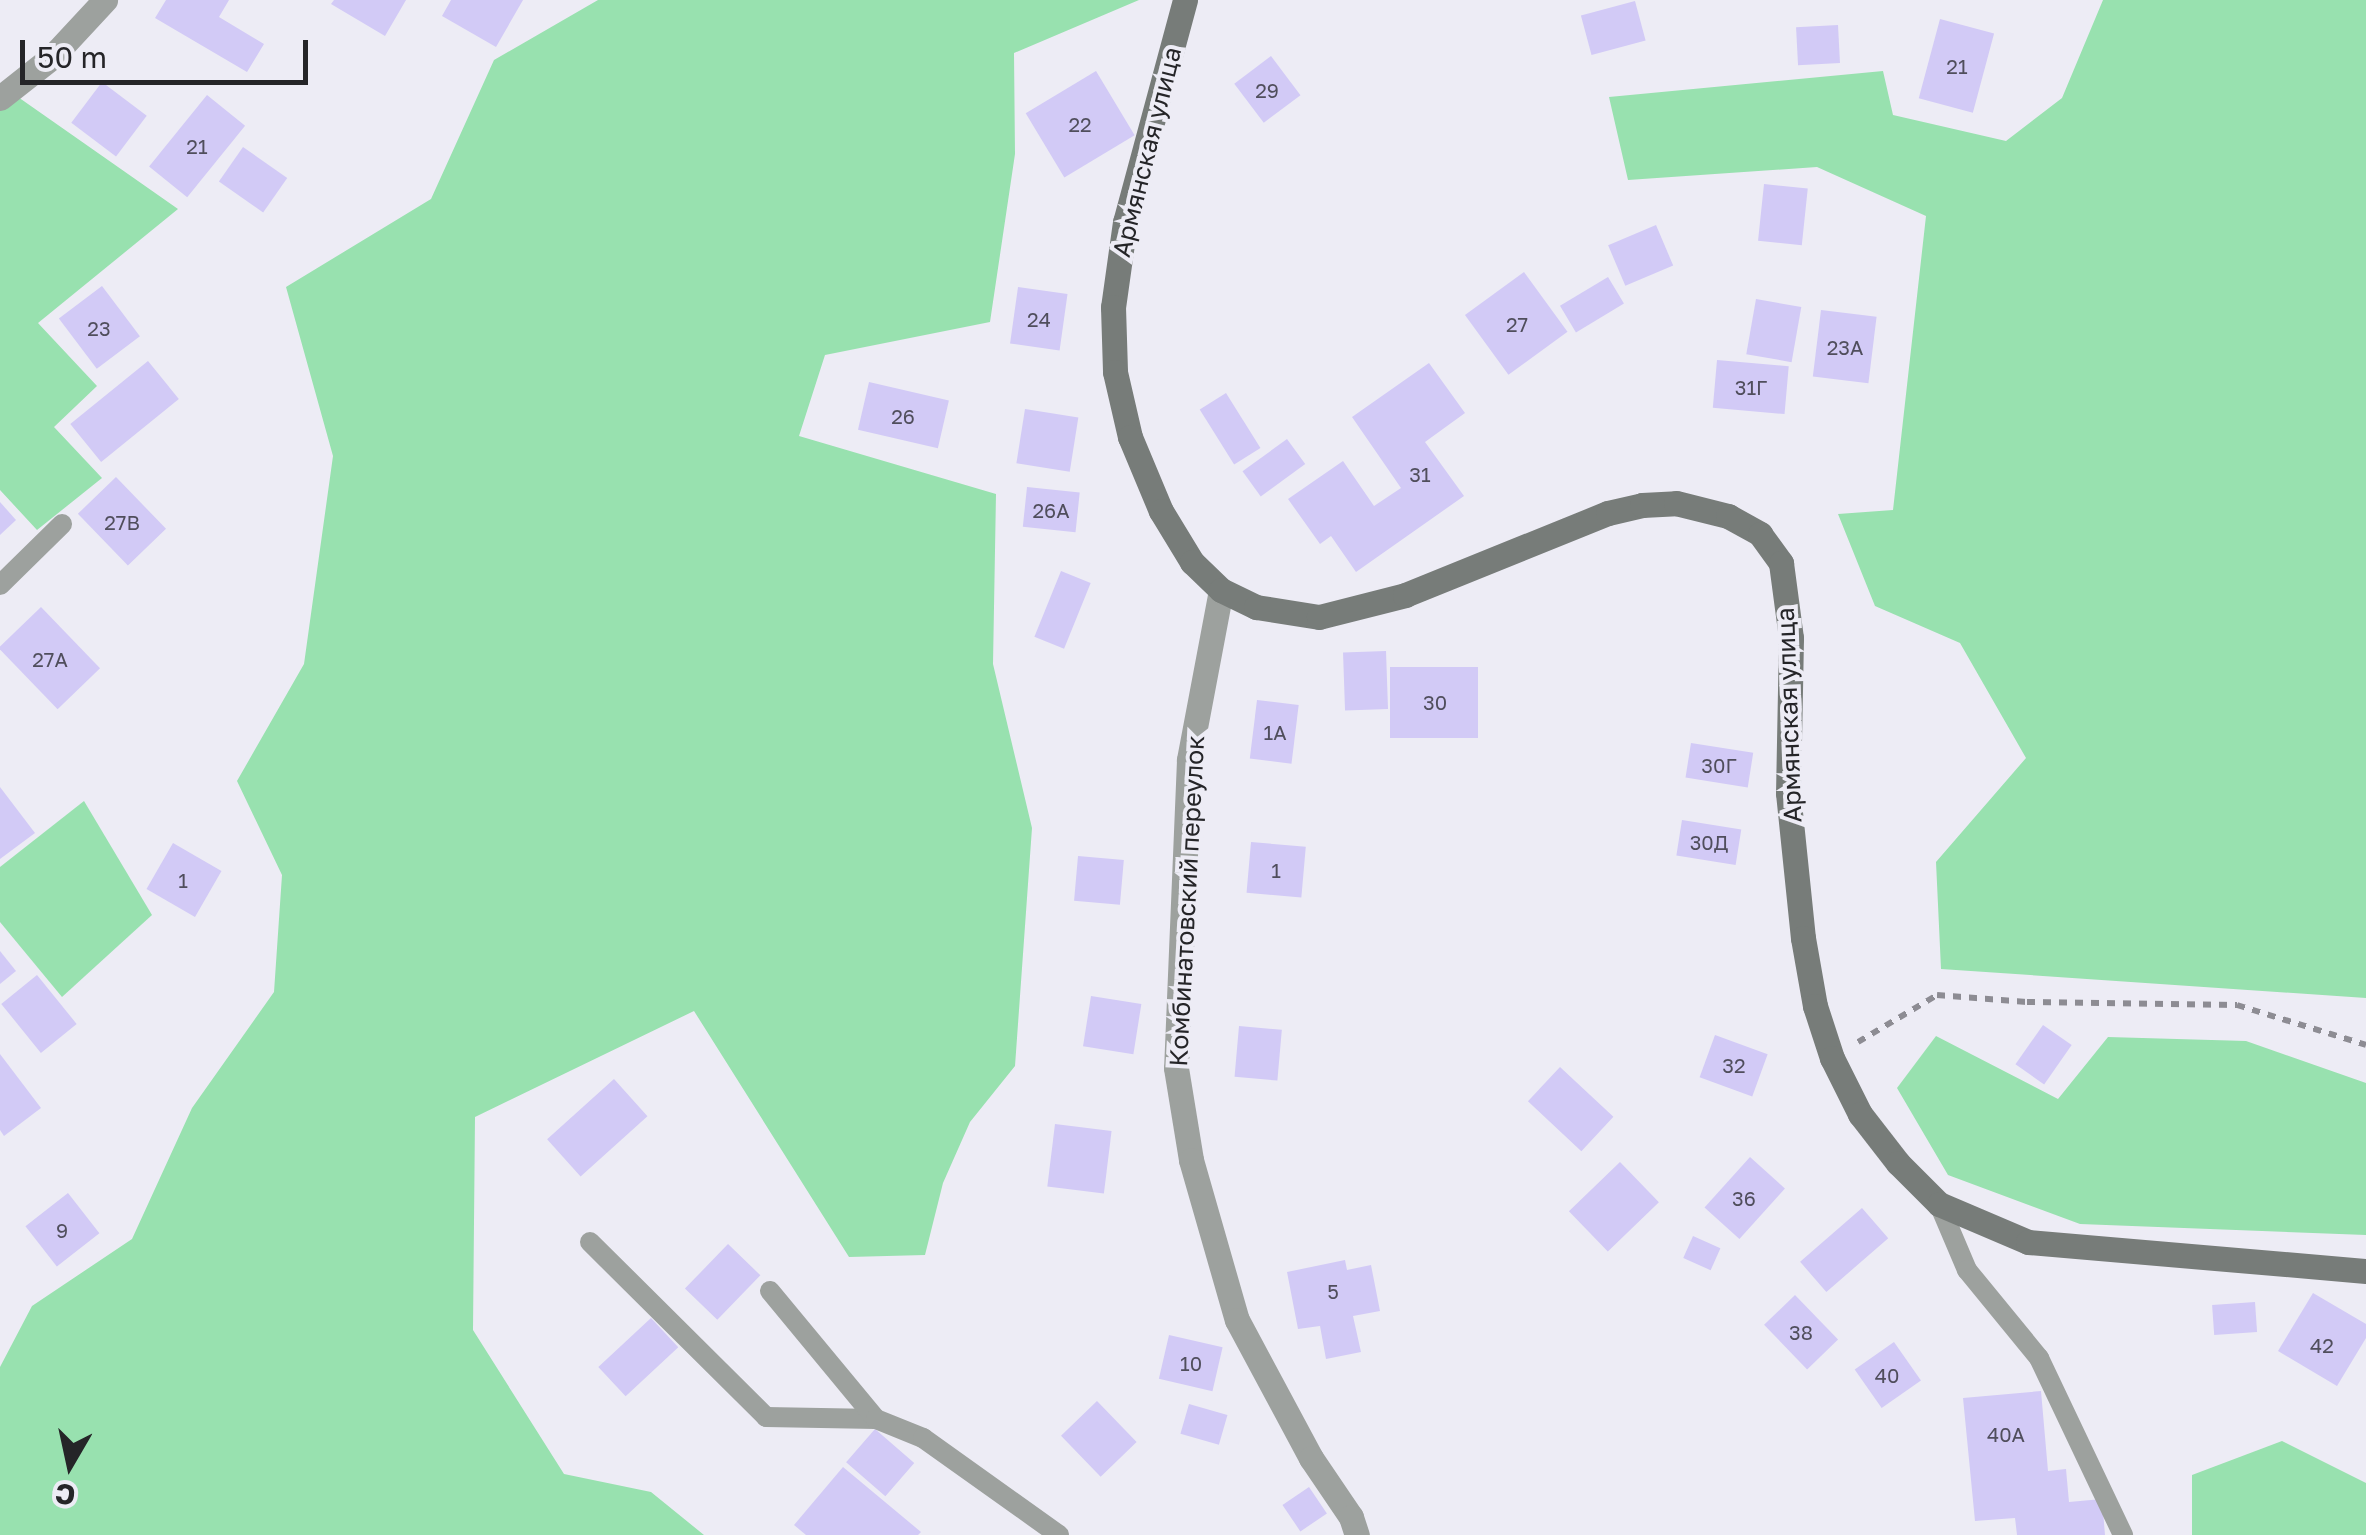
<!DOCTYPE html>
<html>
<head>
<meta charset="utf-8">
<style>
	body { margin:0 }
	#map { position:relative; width:2366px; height:1535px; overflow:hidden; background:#edecf5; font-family:"Golos Text",sans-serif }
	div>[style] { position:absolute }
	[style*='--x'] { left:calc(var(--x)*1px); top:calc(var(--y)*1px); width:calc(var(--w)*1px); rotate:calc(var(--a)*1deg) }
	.green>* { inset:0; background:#98e1af }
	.building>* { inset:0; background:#d2caf6; transform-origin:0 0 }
	.path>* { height:6px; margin-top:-3px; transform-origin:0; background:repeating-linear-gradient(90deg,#8d8c93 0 8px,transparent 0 16px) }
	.lane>* { height:20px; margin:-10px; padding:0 10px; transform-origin:10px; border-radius:10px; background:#9da19e }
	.street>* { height:25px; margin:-12.5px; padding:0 12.5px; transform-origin:12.5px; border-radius:12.5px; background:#9da19e }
	.secondary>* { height:25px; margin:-12.5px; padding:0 12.5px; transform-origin:12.5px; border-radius:12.5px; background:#777c79 }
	span { translate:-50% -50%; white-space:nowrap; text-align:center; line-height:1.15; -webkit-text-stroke:8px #edecf5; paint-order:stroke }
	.number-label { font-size:20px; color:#504e5c }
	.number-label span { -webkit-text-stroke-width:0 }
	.street-label { font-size:25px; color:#252528 }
	.north { position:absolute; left:20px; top:1415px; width:100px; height:100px; -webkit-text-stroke:8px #edecf5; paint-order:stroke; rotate:189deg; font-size:28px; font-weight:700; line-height:40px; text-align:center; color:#252528 }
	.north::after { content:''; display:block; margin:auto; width:35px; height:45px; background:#252528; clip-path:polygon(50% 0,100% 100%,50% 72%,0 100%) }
	.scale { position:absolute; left:20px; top:40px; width:288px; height:45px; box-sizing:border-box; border:5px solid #252528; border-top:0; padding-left:12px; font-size:30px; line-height:35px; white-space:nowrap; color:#252528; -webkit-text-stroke:8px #edecf5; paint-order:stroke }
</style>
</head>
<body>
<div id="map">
	<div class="green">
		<div style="clip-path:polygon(598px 0,1139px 0,1014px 53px,1015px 154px,990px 322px,825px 355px,799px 436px,996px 494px,993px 664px,1032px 828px,1015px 1066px,970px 1122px,943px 1183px,925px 1255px,849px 1257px,694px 1011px,475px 1117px,473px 1330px,564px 1474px,651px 1492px,704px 1535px,0 1535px,0 1367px,32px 1306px,132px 1239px,192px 1108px,274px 992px,282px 875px,237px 781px,304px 664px,333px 456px,286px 287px,431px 199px,494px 60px)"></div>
		<div style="clip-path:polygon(2103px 0,2366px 0,2366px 998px,1941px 969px,1936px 862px,2026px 758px,1960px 643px,1875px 606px,1838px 514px,1893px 510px,1926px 216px,1817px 167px,1628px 180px,1609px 97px,1883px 71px,1893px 115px,2006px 141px,2062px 98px)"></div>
		<div style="clip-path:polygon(18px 97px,178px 209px,38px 323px,97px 386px,54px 427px,102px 478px,37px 530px,0 490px,0 109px)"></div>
		<div style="clip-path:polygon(84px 801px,152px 915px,62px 997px,0 922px,0 867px)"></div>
		<div style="clip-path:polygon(1936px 1036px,2058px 1099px,2108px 1037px,2246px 1041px,2366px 1083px,2366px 1235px,2080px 1224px,1948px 1175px,1897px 1088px)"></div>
		<div style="clip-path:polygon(2282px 1441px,2366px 1483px,2366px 1535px,2192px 1535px,2192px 1475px)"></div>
	</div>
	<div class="building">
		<div style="clip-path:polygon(166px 0,229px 0,219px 17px,264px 44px,247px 72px,155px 18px)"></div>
		<div style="clip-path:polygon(334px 0,406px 0,385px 36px,331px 4px)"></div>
		<div style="clip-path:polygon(451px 0,523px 0,496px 47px,442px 16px)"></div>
		<div style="left:1635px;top:1px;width:41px;height:56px;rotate:75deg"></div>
		<div style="left:1940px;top:19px;width:56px;height:82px;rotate:15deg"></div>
		<div style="left:1838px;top:25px;width:38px;height:42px;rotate:87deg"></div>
		<div style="left:1271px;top:56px;width:49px;height:46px;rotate:53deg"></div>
		<div style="left:1096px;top:71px;width:75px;height:82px;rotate:59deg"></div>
		<div style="left:102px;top:82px;width:56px;height:51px;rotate:37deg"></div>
		<div style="left:207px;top:95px;width:49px;height:92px;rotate:39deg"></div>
		<div style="left:243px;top:147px;width:54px;height:42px;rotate:35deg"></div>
		<div style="left:1764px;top:184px;width:44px;height:57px;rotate:6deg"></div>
		<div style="left:1656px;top:225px;width:44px;height:52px;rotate:67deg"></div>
		<div style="left:1524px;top:272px;width:74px;height:73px;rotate:54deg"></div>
		<div style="left:1608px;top:277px;width:31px;height:56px;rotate:59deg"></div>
		<div style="left:102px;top:286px;width:63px;height:54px;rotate:53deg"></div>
		<div style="left:1018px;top:287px;width:50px;height:57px;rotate:8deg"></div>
		<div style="left:1756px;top:299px;width:46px;height:56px;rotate:10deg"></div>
		<div style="left:1821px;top:310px;width:56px;height:67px;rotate:7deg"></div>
		<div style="left:1717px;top:360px;width:72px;height:48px;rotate:5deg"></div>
		<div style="left:148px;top:361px;width:49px;height:100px;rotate:51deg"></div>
		<div style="clip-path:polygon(1429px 363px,1465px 413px,1425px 442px,1464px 496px,1356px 572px,1331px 536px,1320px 544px,1288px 499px,1343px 461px,1374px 506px,1401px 488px,1352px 417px)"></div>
		<div style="left:869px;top:382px;width:82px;height:49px;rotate:13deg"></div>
		<div style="left:1226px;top:393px;width:65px;height:31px;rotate:58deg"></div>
		<div style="left:1025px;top:409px;width:54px;height:55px;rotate:9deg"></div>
		<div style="left:1287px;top:439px;width:31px;height:55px;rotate:54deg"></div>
		<div style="left:116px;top:477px;width:72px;height:53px;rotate:46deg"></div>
		<div style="left:1027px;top:487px;width:53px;height:40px;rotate:6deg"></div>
		<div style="clip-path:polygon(0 502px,16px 520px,0 535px)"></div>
		<div style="left:1061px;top:571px;width:32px;height:71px;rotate:22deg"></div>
		<div style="left:41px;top:607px;width:85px;height:59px;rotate:46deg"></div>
		<div style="left:1386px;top:651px;width:58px;height:43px;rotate:88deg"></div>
		<div style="left:1390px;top:667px;width:88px;height:71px"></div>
		<div style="left:1257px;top:700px;width:42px;height:59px;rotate:7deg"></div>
		<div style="left:1691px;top:743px;width:63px;height:35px;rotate:9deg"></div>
		<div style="clip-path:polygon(0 787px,35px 833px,0 859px)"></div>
		<div style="left:1682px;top:820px;width:60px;height:36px;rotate:9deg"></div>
		<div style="left:1251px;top:842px;width:55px;height:51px;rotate:5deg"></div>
		<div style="left:173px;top:843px;width:56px;height:53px;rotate:30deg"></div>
		<div style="left:1078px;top:856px;width:46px;height:45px;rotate:5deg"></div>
		<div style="clip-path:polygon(0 951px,16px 971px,0 984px)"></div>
		<div style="left:37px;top:975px;width:63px;height:46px;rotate:51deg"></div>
		<div style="left:1091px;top:996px;width:51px;height:51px;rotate:9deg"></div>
		<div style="left:2043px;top:1025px;width:35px;height:48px;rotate:35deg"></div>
		<div style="left:1239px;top:1026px;width:43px;height:51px;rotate:5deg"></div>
		<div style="left:1715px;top:1035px;width:56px;height:45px;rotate:20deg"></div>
		<div style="clip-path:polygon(0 1054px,41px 1108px,4px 1136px,0 1130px)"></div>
		<div style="left:1560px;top:1067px;width:73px;height:47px;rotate:43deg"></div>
		<div style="left:614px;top:1079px;width:50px;height:90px;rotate:48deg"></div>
		<div style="left:1055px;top:1124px;width:57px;height:63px;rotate:7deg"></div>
		<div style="left:1750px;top:1157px;width:47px;height:68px;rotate:42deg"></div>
		<div style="left:1620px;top:1162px;width:56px;height:71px;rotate:46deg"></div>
		<div style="left:68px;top:1193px;width:51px;height:54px;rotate:52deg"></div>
		<div style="left:1862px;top:1208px;width:40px;height:82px;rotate:49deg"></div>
		<div style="left:1693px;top:1236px;width:30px;height:24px;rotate:24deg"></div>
		<div style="left:728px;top:1244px;width:45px;height:62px;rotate:44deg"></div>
		<div style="clip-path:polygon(1345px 1260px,1347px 1270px,1371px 1265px,1380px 1311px,1353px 1316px,1361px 1352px,1326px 1359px,1320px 1326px,1298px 1329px,1287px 1272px)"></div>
		<div style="clip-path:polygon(2313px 1293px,2366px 1324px,2366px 1338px,2337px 1386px,2278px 1351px)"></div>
		<div style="left:1795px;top:1295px;width:62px;height:43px;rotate:46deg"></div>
		<div style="left:2255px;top:1302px;width:30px;height:43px;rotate:86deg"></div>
		<div style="left:651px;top:1318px;width:40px;height:72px;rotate:47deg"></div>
		<div style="left:1169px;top:1335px;width:55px;height:45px;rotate:13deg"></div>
		<div style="left:1894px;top:1342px;width:47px;height:48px;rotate:55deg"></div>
		<div style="clip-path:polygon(2041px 1391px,2048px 1471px,2066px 1469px,2069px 1502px,2102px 1499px,2105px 1535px,2017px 1535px,2015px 1518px,1975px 1521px,1963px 1398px)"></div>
		<div style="left:1097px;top:1401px;width:57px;height:50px;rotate:46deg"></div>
		<div style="left:1189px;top:1404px;width:40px;height:31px;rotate:16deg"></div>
		<div style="left:875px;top:1429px;width:52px;height:44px;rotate:41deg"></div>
		<div style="clip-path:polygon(843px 1467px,921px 1532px,918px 1535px,806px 1535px,794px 1525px)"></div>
		<div style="left:1309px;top:1487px;width:32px;height:32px;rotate:56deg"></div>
	</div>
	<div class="path">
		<div style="--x:1858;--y:1042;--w:92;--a:-30.7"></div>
		<div style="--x:1937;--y:995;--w:90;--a:4.4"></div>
		<div style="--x:2027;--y:1002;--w:210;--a:0.8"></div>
		<div style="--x:2237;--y:1005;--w:135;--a:17.2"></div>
	</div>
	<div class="lane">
		<div style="--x:0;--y:585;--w:87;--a:-44.5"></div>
		<div style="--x:1939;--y:1204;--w:72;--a:67"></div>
		<div style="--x:1967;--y:1270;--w:114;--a:50.7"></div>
		<div style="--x:2039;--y:1358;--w:196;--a:64.6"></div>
		<div style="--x:590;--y:1242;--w:248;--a:44.8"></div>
		<div style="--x:766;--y:1417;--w:110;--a:1"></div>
		<div style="--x:770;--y:1291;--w:166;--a:50.4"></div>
		<div style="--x:876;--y:1419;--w:51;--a:22"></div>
		<div style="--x:923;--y:1438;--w:167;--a:35.5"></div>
	</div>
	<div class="street">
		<div style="--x:0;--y:98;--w:66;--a:-38.3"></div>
		<div style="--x:52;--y:57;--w:78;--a:-47.1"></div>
		<div style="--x:1221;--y:590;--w:173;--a:100.7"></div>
		<div style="--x:1189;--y:760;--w:308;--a:92.4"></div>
		<div style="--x:1176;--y:1068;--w:93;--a:80.7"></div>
		<div style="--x:1191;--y:1160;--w:166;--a:74"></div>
		<div style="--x:1237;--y:1320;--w:157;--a:61.8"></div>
		<div style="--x:1311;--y:1458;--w:71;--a:55.9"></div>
		<div style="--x:1351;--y:1517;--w:19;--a:72"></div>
	</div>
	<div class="secondary">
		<div style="--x:1185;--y:0;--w:230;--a:105.1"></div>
		<div style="--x:1125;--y:222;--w:86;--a:98"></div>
		<div style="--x:1113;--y:307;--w:65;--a:88.2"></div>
		<div style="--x:1115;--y:372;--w:67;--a:77"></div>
		<div style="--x:1130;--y:437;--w:80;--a:67.3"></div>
		<div style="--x:1161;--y:511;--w:60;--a:58.7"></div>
		<div style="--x:1192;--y:562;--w:40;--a:44"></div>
		<div style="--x:1221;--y:590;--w:39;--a:26"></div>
		<div style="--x:1256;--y:607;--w:64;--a:9"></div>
		<div style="--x:1319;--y:617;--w:89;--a:-14.3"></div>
		<div style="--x:1405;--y:595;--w:219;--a:-22"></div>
		<div style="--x:1608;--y:513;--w:35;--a:-13"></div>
		<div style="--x:1642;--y:505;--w:34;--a:-3"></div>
		<div style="--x:1676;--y:503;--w:54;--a:14"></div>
		<div style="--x:1728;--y:516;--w:37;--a:29"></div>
		<div style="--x:1760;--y:534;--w:36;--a:54"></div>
		<div style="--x:1781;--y:563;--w:76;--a:82.4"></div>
		<div style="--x:1791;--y:638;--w:155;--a:91.1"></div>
		<div style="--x:1788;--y:793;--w:146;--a:84.1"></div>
		<div style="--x:1803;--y:938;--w:69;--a:80"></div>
		<div style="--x:1815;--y:1006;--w:55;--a:71.9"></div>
		<div style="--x:1832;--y:1058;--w:63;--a:63.4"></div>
		<div style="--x:1860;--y:1114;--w:62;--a:52.2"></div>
		<div style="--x:1898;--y:1163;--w:58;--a:45"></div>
		<div style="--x:1939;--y:1204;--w:97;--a:23.1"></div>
		<div style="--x:2028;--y:1242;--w:339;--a:4.9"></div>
	</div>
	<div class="number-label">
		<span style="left:1957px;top:66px">21</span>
		<span style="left:1267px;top:90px">29</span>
		<span style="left:1080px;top:124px">22</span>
		<span style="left:197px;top:146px">21</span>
		<span style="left:1039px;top:319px">24</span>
		<span style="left:1517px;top:324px">27</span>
		<span style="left:99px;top:328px">23</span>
		<span style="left:1845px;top:347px">23А</span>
		<span style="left:1751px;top:387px">31Г</span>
		<span style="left:903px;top:416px">26</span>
		<span style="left:1420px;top:474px">31</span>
		<span style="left:1051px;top:510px">26А</span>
		<span style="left:122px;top:522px">27В</span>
		<span style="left:50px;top:659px">27А</span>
		<span style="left:1435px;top:702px">30</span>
		<span style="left:1275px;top:732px">1А</span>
		<span style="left:1719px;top:765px">30Г</span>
		<span style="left:1709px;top:842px">30Д</span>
		<span style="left:1276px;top:870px">1</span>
		<span style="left:183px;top:880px">1</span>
		<span style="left:1734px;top:1065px">32</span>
		<span style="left:1744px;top:1198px">36</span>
		<span style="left:62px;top:1230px">9</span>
		<span style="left:1333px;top:1291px">5</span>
		<span style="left:1801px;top:1332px">38</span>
		<span style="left:2322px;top:1345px">42</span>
		<span style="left:1191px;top:1363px">10</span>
		<span style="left:1887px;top:1375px">40</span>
		<span style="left:2006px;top:1434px">40А</span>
	</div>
	<div class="street-label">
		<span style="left:1147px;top:152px;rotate:-76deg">Армянская улица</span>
		<span style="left:1789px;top:715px;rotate:-92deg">Армянская улица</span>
		<span style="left:1187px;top:901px;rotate:-87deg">Комбинатовский переулок</span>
	</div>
	<div class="north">С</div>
	<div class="scale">50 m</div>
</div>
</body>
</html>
